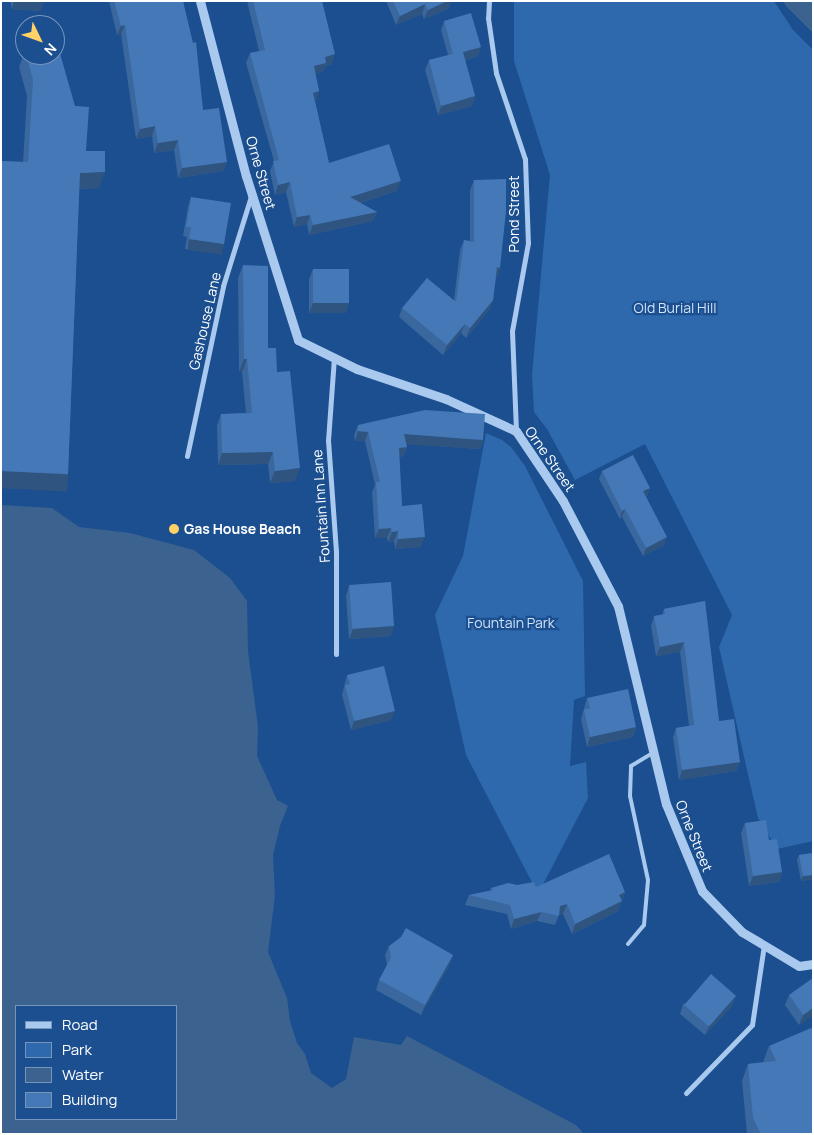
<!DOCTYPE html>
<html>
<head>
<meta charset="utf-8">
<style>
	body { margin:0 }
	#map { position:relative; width:814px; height:1135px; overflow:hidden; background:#1b4f8f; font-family:Manrope,sans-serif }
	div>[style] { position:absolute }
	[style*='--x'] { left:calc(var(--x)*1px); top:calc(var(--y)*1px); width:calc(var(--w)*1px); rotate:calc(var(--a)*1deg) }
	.green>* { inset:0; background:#2e69ad }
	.water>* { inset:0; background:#3c6290 }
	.service>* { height:4px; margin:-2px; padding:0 2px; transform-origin:2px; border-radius:2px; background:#a9c9ee }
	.minor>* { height:5px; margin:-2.5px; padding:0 2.5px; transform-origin:2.5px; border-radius:2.5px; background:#a9c9ee }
	.tertiary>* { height:9px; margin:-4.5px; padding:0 4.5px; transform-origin:4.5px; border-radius:4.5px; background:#a9c9ee }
	.wall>* { inset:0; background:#3a679d }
	.shaded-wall>* { inset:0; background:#305480; transform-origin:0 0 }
	.building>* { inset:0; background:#4478b7; transform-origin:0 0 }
	.dots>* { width:14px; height:14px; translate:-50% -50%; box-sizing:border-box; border:2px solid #1b4f8f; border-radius:50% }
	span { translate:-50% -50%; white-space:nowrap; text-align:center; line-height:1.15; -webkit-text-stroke:4.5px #1b4f8f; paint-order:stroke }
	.street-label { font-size:14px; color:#fff }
	.park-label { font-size:14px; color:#cfe3fa }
	.poi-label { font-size:14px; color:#fff; font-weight:700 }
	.left { translate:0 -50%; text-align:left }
	.frame { position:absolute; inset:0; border:2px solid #fff; pointer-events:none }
	.legend { position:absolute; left:15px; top:1005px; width:162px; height:115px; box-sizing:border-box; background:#1b4f8f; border:1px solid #7695bc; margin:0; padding:6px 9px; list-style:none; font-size:15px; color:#fff }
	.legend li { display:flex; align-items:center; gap:10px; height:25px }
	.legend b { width:25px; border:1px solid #7695bc }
	.north { position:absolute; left:15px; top:15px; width:50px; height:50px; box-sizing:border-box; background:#1b4f8f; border:1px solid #7695bc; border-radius:50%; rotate:132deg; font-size:14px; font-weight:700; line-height:20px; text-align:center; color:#fff }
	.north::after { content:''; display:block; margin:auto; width:18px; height:22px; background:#ffd166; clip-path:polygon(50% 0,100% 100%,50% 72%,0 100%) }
</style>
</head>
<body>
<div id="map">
	<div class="green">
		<div style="clip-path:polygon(514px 1px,774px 1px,793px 30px,813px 50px,813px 841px,777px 849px,758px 818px,719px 647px,732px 615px,645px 444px,575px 480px,547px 429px,534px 412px,532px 375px,550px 175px,514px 61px)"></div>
		<div style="clip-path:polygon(486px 433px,502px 440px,511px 447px,525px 466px,583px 581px,585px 696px,574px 700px,570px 766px,586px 762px,588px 798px,538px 894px,466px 755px,435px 615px,463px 556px)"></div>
	</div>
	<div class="water">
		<div style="clip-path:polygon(783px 1px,813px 1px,813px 33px,786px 6px)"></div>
		<div style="clip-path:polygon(evenodd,1px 505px,52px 508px,79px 527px,130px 533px,194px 550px,230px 578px,247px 601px,248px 651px,258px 727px,257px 756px,277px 800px,288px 806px,280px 826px,273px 855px,275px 896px,268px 952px,287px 998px,290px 1021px,297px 1043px,305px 1054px,311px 1073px,332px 1088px,346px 1079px,354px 1037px,401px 1045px,407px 1036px,576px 1125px,584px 1134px,1px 1134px,1px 505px,16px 1006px,176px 1006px,176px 1119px,16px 1119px,16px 1006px)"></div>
	</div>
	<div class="service">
		<div style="--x:628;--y:944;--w:25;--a:-50"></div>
		<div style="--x:644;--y:925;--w:45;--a:-84.9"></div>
		<div style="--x:648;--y:880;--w:86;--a:-102.1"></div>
		<div style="--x:630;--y:796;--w:30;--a:-88"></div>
		<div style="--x:631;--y:766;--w:26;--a:-31"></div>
	</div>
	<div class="minor">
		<div style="--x:489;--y:1;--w:17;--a:93"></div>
		<div style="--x:488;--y:18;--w:56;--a:81.7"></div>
		<div style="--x:496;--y:73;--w:91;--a:71.4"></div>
		<div style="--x:525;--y:159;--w:84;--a:88"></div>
		<div style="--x:528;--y:243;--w:89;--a:100.3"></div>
		<div style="--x:512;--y:331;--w:100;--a:87.7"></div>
		<div style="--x:334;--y:357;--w:83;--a:94.1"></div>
		<div style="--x:328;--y:440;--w:111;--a:85.9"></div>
		<div style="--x:336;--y:551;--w:103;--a:90"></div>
		<div style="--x:187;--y:456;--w:174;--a:-78"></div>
		<div style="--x:223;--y:286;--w:94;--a:-72.7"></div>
		<div style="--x:686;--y:1093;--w:95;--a:-45.9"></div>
		<div style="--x:752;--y:1025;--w:81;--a:-81.5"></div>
	</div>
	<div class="tertiary">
		<div style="--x:200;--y:1;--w:181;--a:75.3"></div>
		<div style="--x:246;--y:176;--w:172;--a:72.4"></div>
		<div style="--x:298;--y:340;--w:66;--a:26.2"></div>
		<div style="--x:357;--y:369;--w:94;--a:18.6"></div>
		<div style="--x:446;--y:399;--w:77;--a:24.6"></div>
		<div style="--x:516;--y:431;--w:84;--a:56.1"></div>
		<div style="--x:563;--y:501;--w:119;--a:62.4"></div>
		<div style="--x:618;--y:606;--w:204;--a:76.4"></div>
		<div style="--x:666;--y:804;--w:94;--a:67.5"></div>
		<div style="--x:702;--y:891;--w:57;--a:45.7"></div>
		<div style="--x:742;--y:932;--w:66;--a:30.8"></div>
		<div style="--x:799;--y:966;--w:14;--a:-8"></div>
	</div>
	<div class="wall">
		<div style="clip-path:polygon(10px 1px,44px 1px,40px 11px,12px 9px)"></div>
		<div style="clip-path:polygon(109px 1px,183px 1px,203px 110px,227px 162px,223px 171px,178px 178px,174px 150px,154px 153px,152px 136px,136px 139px,121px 34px,117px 35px)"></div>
		<div style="clip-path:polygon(247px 1px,322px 1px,332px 64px,325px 66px,322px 72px,315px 74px,319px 91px,316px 100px,315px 101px,329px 163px,397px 191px,360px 203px,377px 212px,373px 221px,309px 235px,307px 224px,294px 227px,286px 192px,275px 195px,270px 171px,274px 161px,246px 63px,250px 53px,259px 51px)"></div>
		<div style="clip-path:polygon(386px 1px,451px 1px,448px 9px,424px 19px,422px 14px,396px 25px)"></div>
		<div style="clip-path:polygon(444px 21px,481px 47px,477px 57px,465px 60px,475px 96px,472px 106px,438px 115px,425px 70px,429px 60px,448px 55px,441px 30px)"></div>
		<div style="clip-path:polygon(25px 31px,25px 55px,55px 55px,86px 151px,99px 188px,79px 189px,68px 474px,63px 490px,1px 488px,1px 161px,23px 162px,27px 96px,19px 67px,22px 59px,19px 47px)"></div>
		<div style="clip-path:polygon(474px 180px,500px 268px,497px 277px,496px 277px,493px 300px,489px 310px,466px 338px,461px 333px,443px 355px,399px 317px,402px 308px,454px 300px,460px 250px,464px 240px,470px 241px,470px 190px)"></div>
		<div style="clip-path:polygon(191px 197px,224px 244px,221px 254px,185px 249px,187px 237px,183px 236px,188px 207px)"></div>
		<div style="clip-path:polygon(243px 265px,268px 348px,277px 372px,295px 481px,270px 483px,268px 464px,218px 465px,217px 426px,221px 414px,246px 413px,242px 372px,239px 372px,238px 278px)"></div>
		<div style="clip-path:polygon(313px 269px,346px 313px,309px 313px,309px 279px)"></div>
		<div style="clip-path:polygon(358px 425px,483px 440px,480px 449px,406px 444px,407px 447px,403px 456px,399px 457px,402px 506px,421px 547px,395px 549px,394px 541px,388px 542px,387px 538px,375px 538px,372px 492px,375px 485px,365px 441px,355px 441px,354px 435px)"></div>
		<div style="clip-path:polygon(602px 471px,650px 488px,647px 496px,646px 496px,664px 545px,643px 556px,622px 517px,620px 519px,599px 479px)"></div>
		<div style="clip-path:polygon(349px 586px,391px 636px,349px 639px,346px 596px)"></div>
		<div style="clip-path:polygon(705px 601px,719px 721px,740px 762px,736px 771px,679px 780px,673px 737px,676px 728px,689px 726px,680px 652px,656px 656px,651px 626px,654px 616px,662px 615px,664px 609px)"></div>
		<div style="clip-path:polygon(347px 675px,391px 720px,351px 730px,342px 695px)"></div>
		<div style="clip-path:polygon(587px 698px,636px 727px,633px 737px,587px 747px,581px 719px)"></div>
		<div style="clip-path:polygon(745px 823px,769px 840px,782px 872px,779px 882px,749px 886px,741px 833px)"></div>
		<div style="clip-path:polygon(813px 853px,813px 879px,801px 881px,797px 860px,799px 855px)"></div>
		<div style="clip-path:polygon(517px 885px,536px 887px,625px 892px,618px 911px,572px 934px,563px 914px,559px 915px,555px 925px,537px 921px,511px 929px,507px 914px,465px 905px,469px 895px,490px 891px,491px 888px)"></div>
		<div style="clip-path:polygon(389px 946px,453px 955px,450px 964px,421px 1015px,376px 990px,379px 980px,387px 965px,385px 955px)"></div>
		<div style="clip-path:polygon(813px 978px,813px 1015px,799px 1025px,785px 1005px,789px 995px)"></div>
		<div style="clip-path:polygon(736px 996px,732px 1006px,705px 1035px,680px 1014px,683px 1004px)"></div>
		<div style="clip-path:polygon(769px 1046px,813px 1134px,747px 1134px,742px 1081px,748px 1064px,763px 1062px)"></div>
	</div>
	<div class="shaded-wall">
		<div style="clip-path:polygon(14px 1px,44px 1px,40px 11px,12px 9px)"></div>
		<div style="clip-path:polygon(447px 1px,451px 1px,448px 9px,424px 19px,428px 10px)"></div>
		<div style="clip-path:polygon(425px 4px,422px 14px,396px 25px,400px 16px)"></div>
		<div style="clip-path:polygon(125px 25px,121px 34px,117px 35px,121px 26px)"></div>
		<div style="clip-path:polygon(481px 47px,477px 57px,460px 61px,463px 52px)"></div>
		<div style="clip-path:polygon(335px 54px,332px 64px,325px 66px,322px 72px,310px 75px,314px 66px,325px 57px)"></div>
		<div style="clip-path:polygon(319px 91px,316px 100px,309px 102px,313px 93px)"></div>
		<div style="clip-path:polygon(475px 96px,472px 106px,438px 115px,441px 106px)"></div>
		<div style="clip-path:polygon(155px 126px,152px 136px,136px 139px,140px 129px)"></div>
		<div style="clip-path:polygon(178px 140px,174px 150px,154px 153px,158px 143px)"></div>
		<div style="clip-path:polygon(227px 162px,223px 171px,178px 178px,182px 168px)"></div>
		<div style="clip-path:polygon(105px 172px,99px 188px,74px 189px,80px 173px)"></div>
		<div style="clip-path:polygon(401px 181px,397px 191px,347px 207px,350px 197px)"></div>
		<div style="clip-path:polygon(290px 182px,286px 192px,275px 195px,278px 185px)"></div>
		<div style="clip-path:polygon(377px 212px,373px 221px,309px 235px,313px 225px)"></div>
		<div style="clip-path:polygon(310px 215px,307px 224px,294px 227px,297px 217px)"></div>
		<div style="left:189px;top:239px;width:35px;height:11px;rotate:8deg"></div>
		<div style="clip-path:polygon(497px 267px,500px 268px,497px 277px,494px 277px)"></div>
		<div style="clip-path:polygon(493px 300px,489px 310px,466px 338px,470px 328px)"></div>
		<div style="clip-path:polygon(313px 303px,349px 303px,346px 313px,309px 313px)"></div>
		<div style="clip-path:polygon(465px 324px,461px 333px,443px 355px,447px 345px)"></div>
		<div style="clip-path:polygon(244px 359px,247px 359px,242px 372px,239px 372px)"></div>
		<div style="clip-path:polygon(358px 431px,368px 432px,365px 441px,355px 441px)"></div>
		<div style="clip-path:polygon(404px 434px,483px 440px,480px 449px,400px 444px)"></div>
		<div style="clip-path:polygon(407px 447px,403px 456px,395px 458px,399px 448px)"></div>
		<div style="clip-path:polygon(273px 452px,268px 464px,218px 465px,222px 453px)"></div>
		<div style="clip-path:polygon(300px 468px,295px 481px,270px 483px,275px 471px)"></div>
		<div style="left:1px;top:471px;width:67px;height:17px;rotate:3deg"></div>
		<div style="clip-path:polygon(650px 488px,647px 496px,640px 499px,643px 491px)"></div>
		<div style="clip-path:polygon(625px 509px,622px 517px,620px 519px,622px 511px)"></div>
		<div style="clip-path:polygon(391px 528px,387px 538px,375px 538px,379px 529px)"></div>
		<div style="clip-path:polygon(398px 531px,394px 541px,388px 542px,392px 532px)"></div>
		<div style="clip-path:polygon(425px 537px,421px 547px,395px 549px,398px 539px)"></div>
		<div style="clip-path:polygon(667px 537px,664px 545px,643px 556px,646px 548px)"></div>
		<div style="clip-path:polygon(394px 626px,391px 636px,349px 639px,353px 629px)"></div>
		<div style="clip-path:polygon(684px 642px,680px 652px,656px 656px,660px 647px)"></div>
		<div style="clip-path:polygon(395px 711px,391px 720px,351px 730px,354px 721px)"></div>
		<div style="clip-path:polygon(636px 727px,633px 737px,587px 747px,590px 737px)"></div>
		<div style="clip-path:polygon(740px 762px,736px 771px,679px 780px,682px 770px)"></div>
		<div style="clip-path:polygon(782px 872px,779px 882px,749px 886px,753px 876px)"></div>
		<div style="clip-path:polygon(813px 875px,813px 879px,801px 881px,803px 876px)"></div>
		<div style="clip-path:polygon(625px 892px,618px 911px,572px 934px,575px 924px,619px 895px)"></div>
		<div style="clip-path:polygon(567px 904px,563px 914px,557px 916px,560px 906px)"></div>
		<div style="clip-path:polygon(541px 912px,537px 921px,511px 929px,514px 919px)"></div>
		<div style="clip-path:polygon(453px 955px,450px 964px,421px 1015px,425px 1005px)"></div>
		<div style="clip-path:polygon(736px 996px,732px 1006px,705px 1035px,709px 1026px)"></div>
		<div style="clip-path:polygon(813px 1008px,813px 1015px,799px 1025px,803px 1015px)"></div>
	</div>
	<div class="building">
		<div style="clip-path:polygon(114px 1px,183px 1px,193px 43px,196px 42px,203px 110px,219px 108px,227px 162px,182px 168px,178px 140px,158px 143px,155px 126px,140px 129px,125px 25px,121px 26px)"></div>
		<div style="clip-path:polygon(253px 1px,322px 1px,335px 54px,325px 57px,326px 63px,314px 66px,319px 91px,313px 93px,329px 163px,389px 144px,401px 181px,350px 197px,377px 212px,313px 225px,310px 215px,297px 217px,290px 182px,278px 185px,273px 161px,279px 160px,250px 53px,265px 50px)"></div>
		<div style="clip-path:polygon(393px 1px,447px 1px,428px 10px,425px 4px,400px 16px)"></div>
		<div style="clip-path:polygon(471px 13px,481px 47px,463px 52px,475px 96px,441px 106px,429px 60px,453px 54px,444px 21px)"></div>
		<div style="clip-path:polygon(55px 36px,75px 106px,89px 107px,86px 151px,105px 151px,105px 172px,80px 173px,68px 474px,1px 471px,1px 161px,28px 162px,33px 80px,26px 55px,55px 55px)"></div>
		<div style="clip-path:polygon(506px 179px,506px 211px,500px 268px,497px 267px,493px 300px,470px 328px,465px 324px,447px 345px,402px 308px,427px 278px,456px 302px,464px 240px,474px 242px,474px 180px)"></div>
		<div style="clip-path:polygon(191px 197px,231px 203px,224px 244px,189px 239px,191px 227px,186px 227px)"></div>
		<div style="clip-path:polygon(243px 265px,268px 266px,268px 348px,276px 348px,277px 372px,290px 371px,300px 468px,275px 471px,273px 452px,222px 453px,221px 414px,252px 413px,247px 359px,244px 359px)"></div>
		<div style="left:313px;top:269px;width:36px;height:34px"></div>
		<div style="clip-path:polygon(425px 410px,485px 414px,483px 440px,404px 434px,407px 447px,399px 448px,402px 506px,422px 504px,425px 537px,398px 539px,398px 531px,392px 532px,391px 528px,379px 529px,376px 482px,380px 482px,368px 432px,358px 431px,358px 425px)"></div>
		<div style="clip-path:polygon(633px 455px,650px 488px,643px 491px,667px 537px,646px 548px,625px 509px,622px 511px,602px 471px)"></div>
		<div style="left:391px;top:582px;width:44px;height:42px;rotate:86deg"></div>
		<div style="clip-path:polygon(705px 601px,719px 721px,734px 719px,740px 762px,682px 770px,676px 728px,694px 725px,684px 642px,660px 647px,654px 616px,665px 614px,664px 609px)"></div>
		<div style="clip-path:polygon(384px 666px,395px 711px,354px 721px,345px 685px,350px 684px,347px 675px)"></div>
		<div style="clip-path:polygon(628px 689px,636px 727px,590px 737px,584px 710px,590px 708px,587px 698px)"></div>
		<div style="clip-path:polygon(766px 820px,769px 840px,777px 839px,782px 872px,753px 876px,745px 823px)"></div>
		<div style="clip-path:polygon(813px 853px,813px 875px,803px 876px,799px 855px)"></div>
		<div style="clip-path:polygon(609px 854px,625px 892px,619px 895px,622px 901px,575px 924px,567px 904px,560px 906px,559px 916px,541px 912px,514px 919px,510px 905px,469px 895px,493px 890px,491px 888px,508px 883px,517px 885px,534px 882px,536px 887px)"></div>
		<div style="clip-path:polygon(406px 928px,453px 955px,425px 1005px,379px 980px,391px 958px,389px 946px,401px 937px)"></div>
		<div style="left:711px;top:974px;width:33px;height:41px;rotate:41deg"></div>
		<div style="clip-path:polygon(813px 978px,813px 1008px,803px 1015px,789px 995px)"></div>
		<div style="clip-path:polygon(811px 1028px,813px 1030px,813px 1134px,761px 1134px,753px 1118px,748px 1064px,776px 1061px,769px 1046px)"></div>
	</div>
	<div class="dots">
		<div style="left:174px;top:529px;background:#ffd166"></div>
	</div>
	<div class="street-label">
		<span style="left:261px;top:173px;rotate:74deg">Orne Street</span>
		<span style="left:514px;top:214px;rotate:-90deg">Pond Street</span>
		<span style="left:205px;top:321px;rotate:-77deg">Gashouse Lane</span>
		<span style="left:550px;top:459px;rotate:55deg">Orne Street</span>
		<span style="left:321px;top:506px;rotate:-94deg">Fountain Inn Lane</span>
		<span style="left:694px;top:836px;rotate:68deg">Orne Street</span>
	</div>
	<div class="park-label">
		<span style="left:675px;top:308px">Old Burial Hill</span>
		<span style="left:511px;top:623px">Fountain Park</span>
	</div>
	<div class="poi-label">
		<span class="left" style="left:184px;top:529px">Gas House Beach</span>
	</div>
	<div class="frame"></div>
	<ul class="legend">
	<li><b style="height:6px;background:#a9c9ee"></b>Road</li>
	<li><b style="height:14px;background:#2e69ad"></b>Park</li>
	<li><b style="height:14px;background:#3c6290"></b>Water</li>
	<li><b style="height:14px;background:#4478b7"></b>Building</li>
	</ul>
	<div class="north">N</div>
</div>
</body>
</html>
